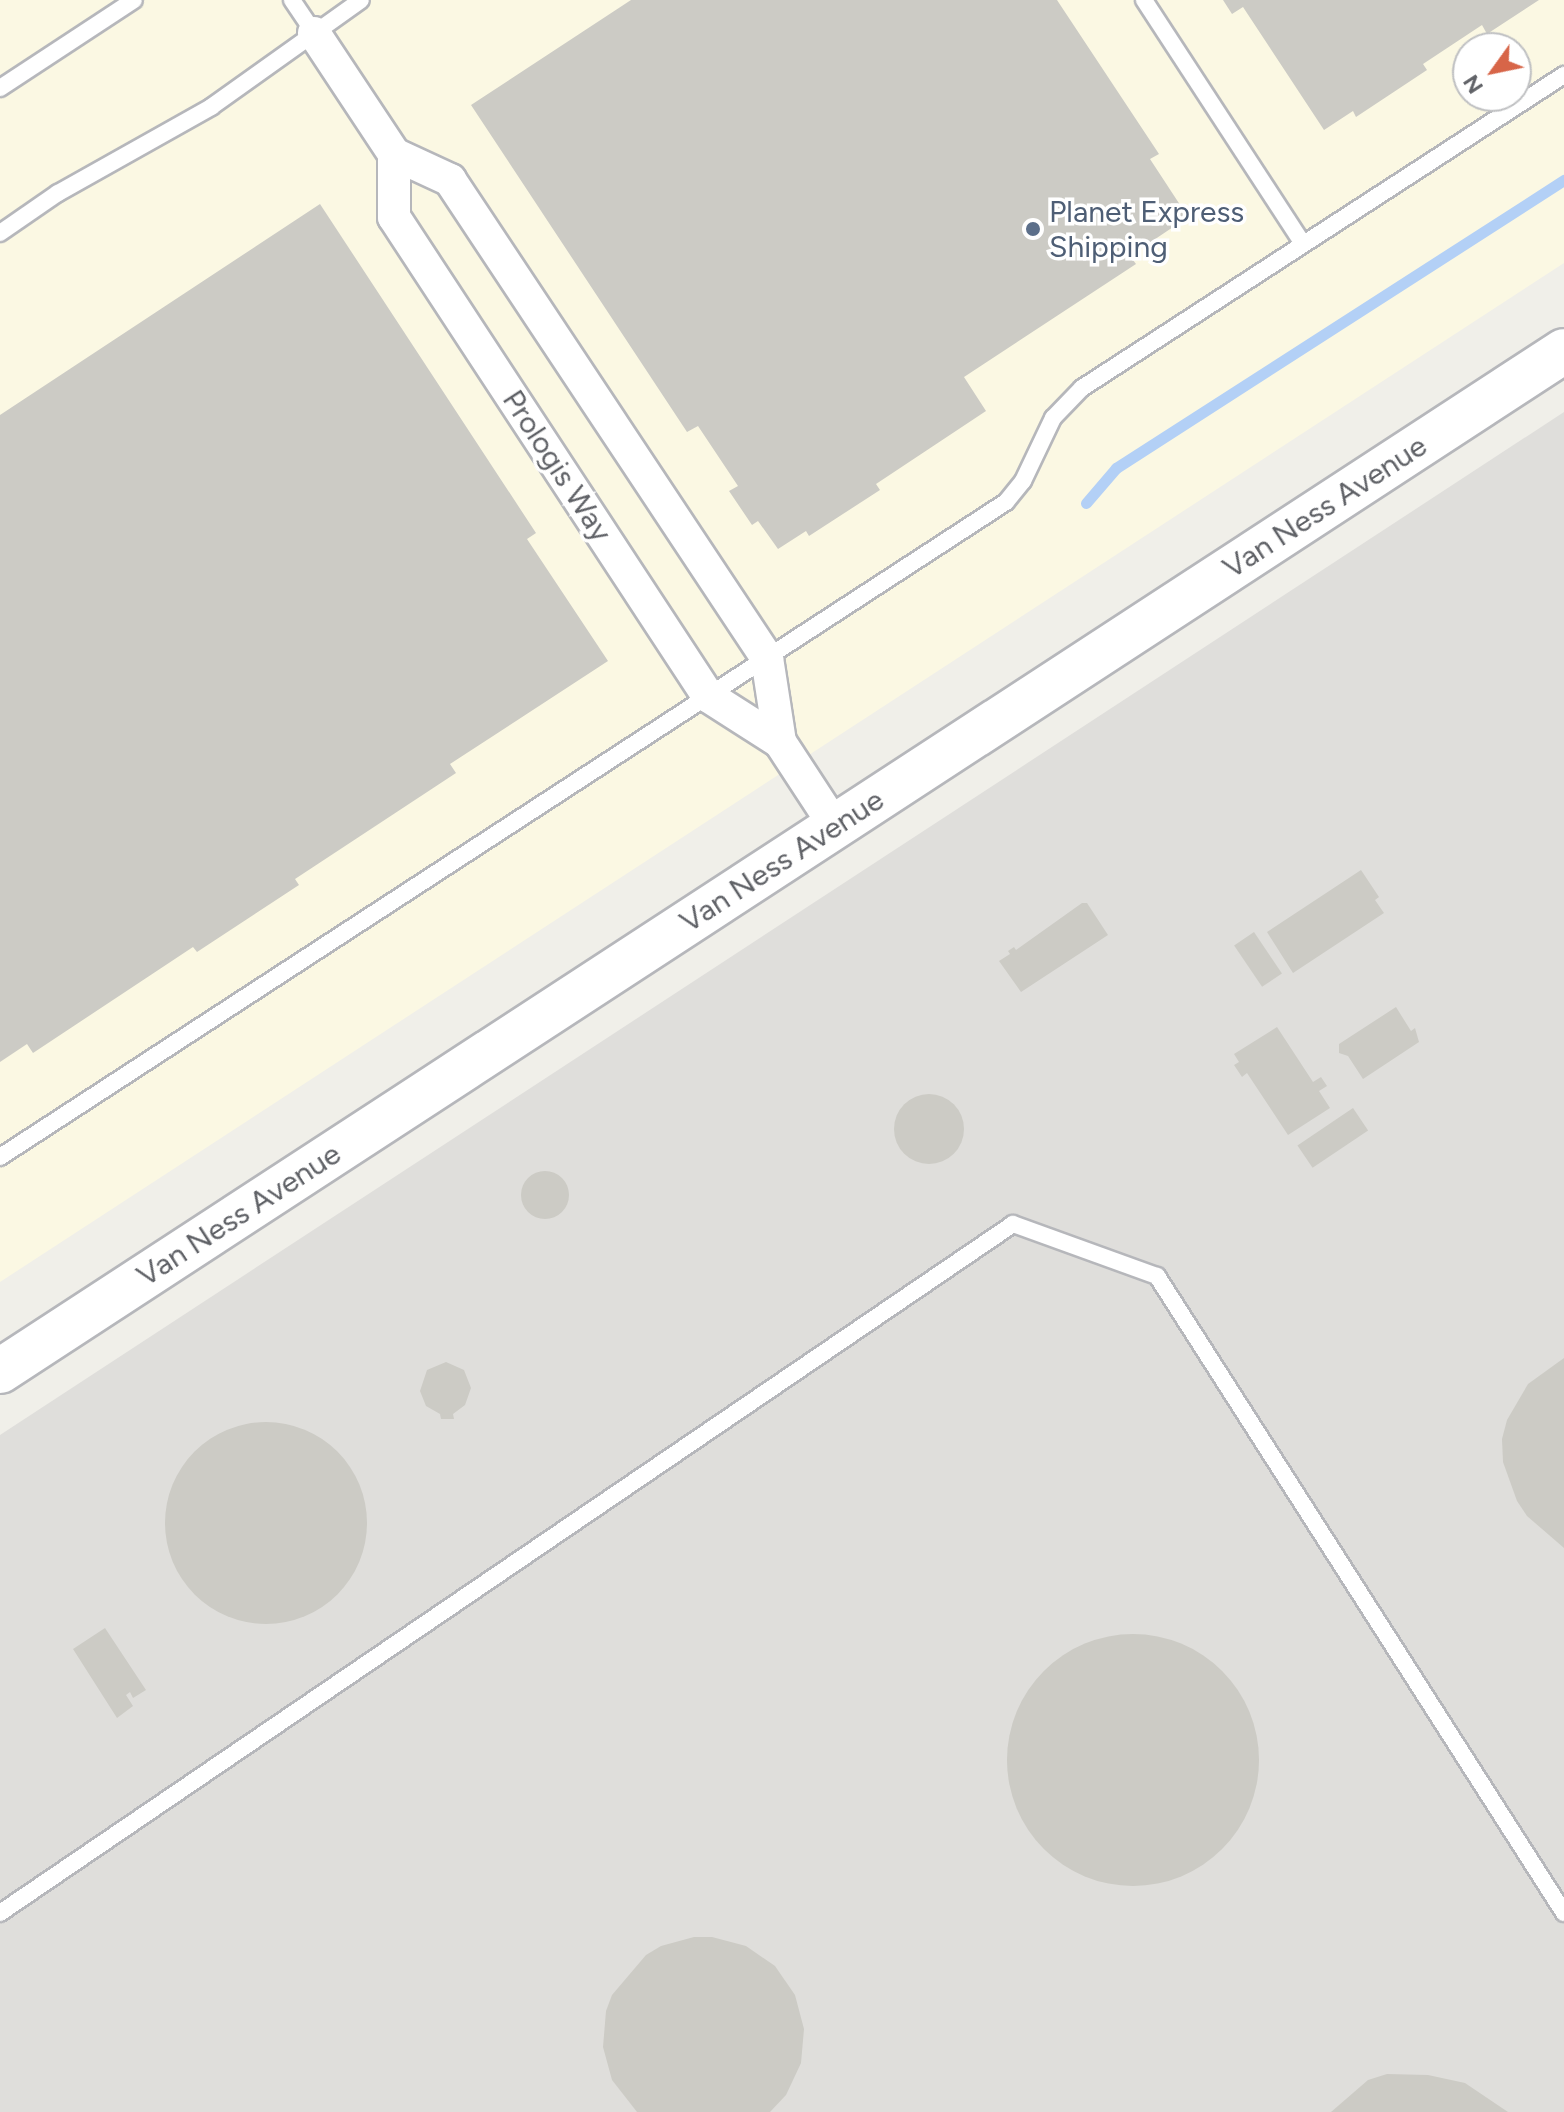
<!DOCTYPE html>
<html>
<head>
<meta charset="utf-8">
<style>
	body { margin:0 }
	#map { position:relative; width:1564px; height:2112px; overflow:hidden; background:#f0efe9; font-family:Figtree,sans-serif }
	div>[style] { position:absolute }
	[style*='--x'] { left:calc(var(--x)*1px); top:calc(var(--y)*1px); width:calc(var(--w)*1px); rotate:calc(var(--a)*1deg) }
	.commercial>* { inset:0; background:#fbf8e3 }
	.industrial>* { inset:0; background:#dfdedb }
	.stream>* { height:11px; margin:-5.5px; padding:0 5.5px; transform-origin:5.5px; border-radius:5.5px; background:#b3d0f6 }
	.building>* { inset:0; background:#cccbc5; transform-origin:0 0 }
	.round { border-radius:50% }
	.roads { filter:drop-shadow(2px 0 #b6b7bb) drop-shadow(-2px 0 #b6b7bb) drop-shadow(0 2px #b6b7bb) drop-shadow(0 -2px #b6b7bb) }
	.service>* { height:16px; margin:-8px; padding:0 8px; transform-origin:8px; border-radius:8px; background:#fff }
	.minor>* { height:32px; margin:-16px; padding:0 16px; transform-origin:16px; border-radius:16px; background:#fff }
	.secondary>* { height:44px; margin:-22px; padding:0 22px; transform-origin:22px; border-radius:22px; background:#fff }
	.dots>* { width:22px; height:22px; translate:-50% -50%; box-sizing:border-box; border:4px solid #fff; border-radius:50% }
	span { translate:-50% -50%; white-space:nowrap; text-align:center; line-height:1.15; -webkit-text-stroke:7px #fff; paint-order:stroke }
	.service-label { font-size:30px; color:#4e5e75 }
	.left { translate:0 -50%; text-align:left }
	.street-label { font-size:30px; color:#606267 }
	.north { position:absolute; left:1452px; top:32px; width:80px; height:80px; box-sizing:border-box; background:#fff; border:2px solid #bfc0c2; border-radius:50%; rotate:237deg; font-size:22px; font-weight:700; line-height:32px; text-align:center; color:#606267 }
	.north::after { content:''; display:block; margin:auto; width:28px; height:36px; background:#d76548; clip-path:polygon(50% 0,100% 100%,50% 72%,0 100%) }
</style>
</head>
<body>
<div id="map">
	<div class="commercial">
		<div style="clip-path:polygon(evenodd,0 0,1564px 0,1564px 263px,0 1282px,0 0,1468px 48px,1516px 48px,1516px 96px,1468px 96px,1468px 48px)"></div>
	</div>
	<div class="industrial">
		<div style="clip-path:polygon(1564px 412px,1564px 2112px,0 2112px,0 1435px)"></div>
	</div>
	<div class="stream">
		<div style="--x:1086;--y:503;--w:46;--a:-49.4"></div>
		<div style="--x:1116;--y:468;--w:533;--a:-32.74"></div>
	</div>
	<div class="building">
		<div style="clip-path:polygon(631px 0,1057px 0,1159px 154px,1150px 159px,1188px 217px,1130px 256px,1136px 264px,964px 377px,986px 411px,876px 484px,880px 490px,809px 536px,806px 531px,778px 549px,758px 521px,752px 525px,729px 491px,738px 486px,698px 426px,687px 432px,471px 105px)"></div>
		<div style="clip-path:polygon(1223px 0,1539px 0,1487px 34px,1482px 25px,1423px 64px,1427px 70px,1356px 117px,1353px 111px,1324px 130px,1243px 7px,1232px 14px)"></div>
		<div style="clip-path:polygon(320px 204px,536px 533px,527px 539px,608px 661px,450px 764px,456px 773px,295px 879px,299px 885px,197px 952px,193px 947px,33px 1053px,27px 1044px,0 1062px,0 415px)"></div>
		<div style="clip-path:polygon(1361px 870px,1379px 897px,1375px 900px,1384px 913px,1293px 973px,1267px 932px)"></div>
		<div style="clip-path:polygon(1082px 903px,1087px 903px,1108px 935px,1021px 992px,999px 961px,1010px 954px,1008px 951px,1014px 947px,1016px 950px)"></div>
		<div style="left:1254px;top:932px;width:50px;height:24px;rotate:56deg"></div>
		<div style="clip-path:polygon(1396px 1007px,1411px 1031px,1415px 1028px,1419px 1042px,1363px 1079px,1348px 1056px,1339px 1053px,1339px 1044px)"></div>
		<div style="clip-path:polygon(1277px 1027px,1313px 1082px,1321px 1077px,1327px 1086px,1319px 1091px,1330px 1108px,1288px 1135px,1247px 1073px,1242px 1077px,1234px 1065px,1239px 1062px,1234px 1054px)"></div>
		<div class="round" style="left:894px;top:1094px;width:70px;height:70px"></div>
		<div style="left:1353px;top:1108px;width:27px;height:67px;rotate:56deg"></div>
		<div class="round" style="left:521px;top:1171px;width:48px;height:48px"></div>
		<div style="clip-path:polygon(1564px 1358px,1564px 1548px,1527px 1516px,1517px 1501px,1503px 1462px,1502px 1439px,1507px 1420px,1528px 1384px)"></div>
		<div style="clip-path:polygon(446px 1362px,464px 1370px,471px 1388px,465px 1405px,453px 1414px,454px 1419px,441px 1419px,440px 1414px,426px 1406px,420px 1391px,427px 1370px)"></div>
		<div class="round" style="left:165px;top:1422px;width:202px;height:202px"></div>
		<div style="clip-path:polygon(105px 1628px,146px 1690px,133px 1698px,130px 1692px,126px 1695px,133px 1706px,117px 1718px,73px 1649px)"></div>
		<div class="round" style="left:1007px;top:1634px;width:252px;height:252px"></div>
		<div style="clip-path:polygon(694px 1937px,712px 1937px,746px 1946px,775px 1966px,795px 1995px,804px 2029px,801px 2063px,786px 2095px,770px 2112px,637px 2112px,612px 2080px,603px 2047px,606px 2011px,612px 1995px,646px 1955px,661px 1946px)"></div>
		<div style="clip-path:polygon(1387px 2074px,1428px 2075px,1465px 2083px,1508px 2112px,1331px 2112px,1368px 2080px)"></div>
	</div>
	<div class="roads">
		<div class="service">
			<div style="--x:292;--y:0;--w:40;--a:56"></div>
			<div style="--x:1144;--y:0;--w:291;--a:56.9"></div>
			<div style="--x:0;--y:88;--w:160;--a:-33.3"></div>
			<div style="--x:0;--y:233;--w:70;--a:-34.6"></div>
			<div style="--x:58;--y:193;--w:176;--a:-29.3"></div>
			<div style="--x:211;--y:107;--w:184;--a:-35.5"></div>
			<div style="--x:0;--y:1157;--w:1200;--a:-33.07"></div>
			<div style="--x:1006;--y:502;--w:27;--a:-51"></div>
			<div style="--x:1023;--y:481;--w:70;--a:-64.5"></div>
			<div style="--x:1053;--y:418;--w:42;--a:-46"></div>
			<div style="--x:1082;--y:388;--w:575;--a:-33"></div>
			<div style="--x:0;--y:1913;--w:1225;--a:-34.22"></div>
			<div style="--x:1013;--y:1224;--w:153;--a:19.9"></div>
			<div style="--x:1157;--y:1276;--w:756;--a:57.42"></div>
		</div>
		<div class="minor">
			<div style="--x:314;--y:33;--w:145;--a:56.5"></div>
			<div style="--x:394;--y:154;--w:62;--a:24.9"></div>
			<div style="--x:450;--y:180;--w:574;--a:56.45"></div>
			<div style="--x:767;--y:658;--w:85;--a:81.2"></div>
			<div style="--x:394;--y:154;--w:63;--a:90"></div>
			<div style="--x:394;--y:217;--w:573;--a:56.75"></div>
			<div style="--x:708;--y:696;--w:85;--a:32.6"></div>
			<div style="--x:780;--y:742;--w:100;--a:56.8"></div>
		</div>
		<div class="secondary">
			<div style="--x:0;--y:1371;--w:1867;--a:-33.11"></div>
		</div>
	</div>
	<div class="dots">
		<div style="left:1033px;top:229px;background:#5c6f8a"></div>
	</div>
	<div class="service-label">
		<span class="left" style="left:1049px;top:229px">Planet Express<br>Shipping</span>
	</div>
	<div class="street-label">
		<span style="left:557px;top:466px;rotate:57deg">Prologis Way</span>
		<span style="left:1325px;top:507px;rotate:-33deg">Van Ness Avenue</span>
		<span style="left:782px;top:861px;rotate:-33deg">Van Ness Avenue</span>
		<span style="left:239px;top:1215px;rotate:-33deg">Van Ness Avenue</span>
	</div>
	<div class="north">N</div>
</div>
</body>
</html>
